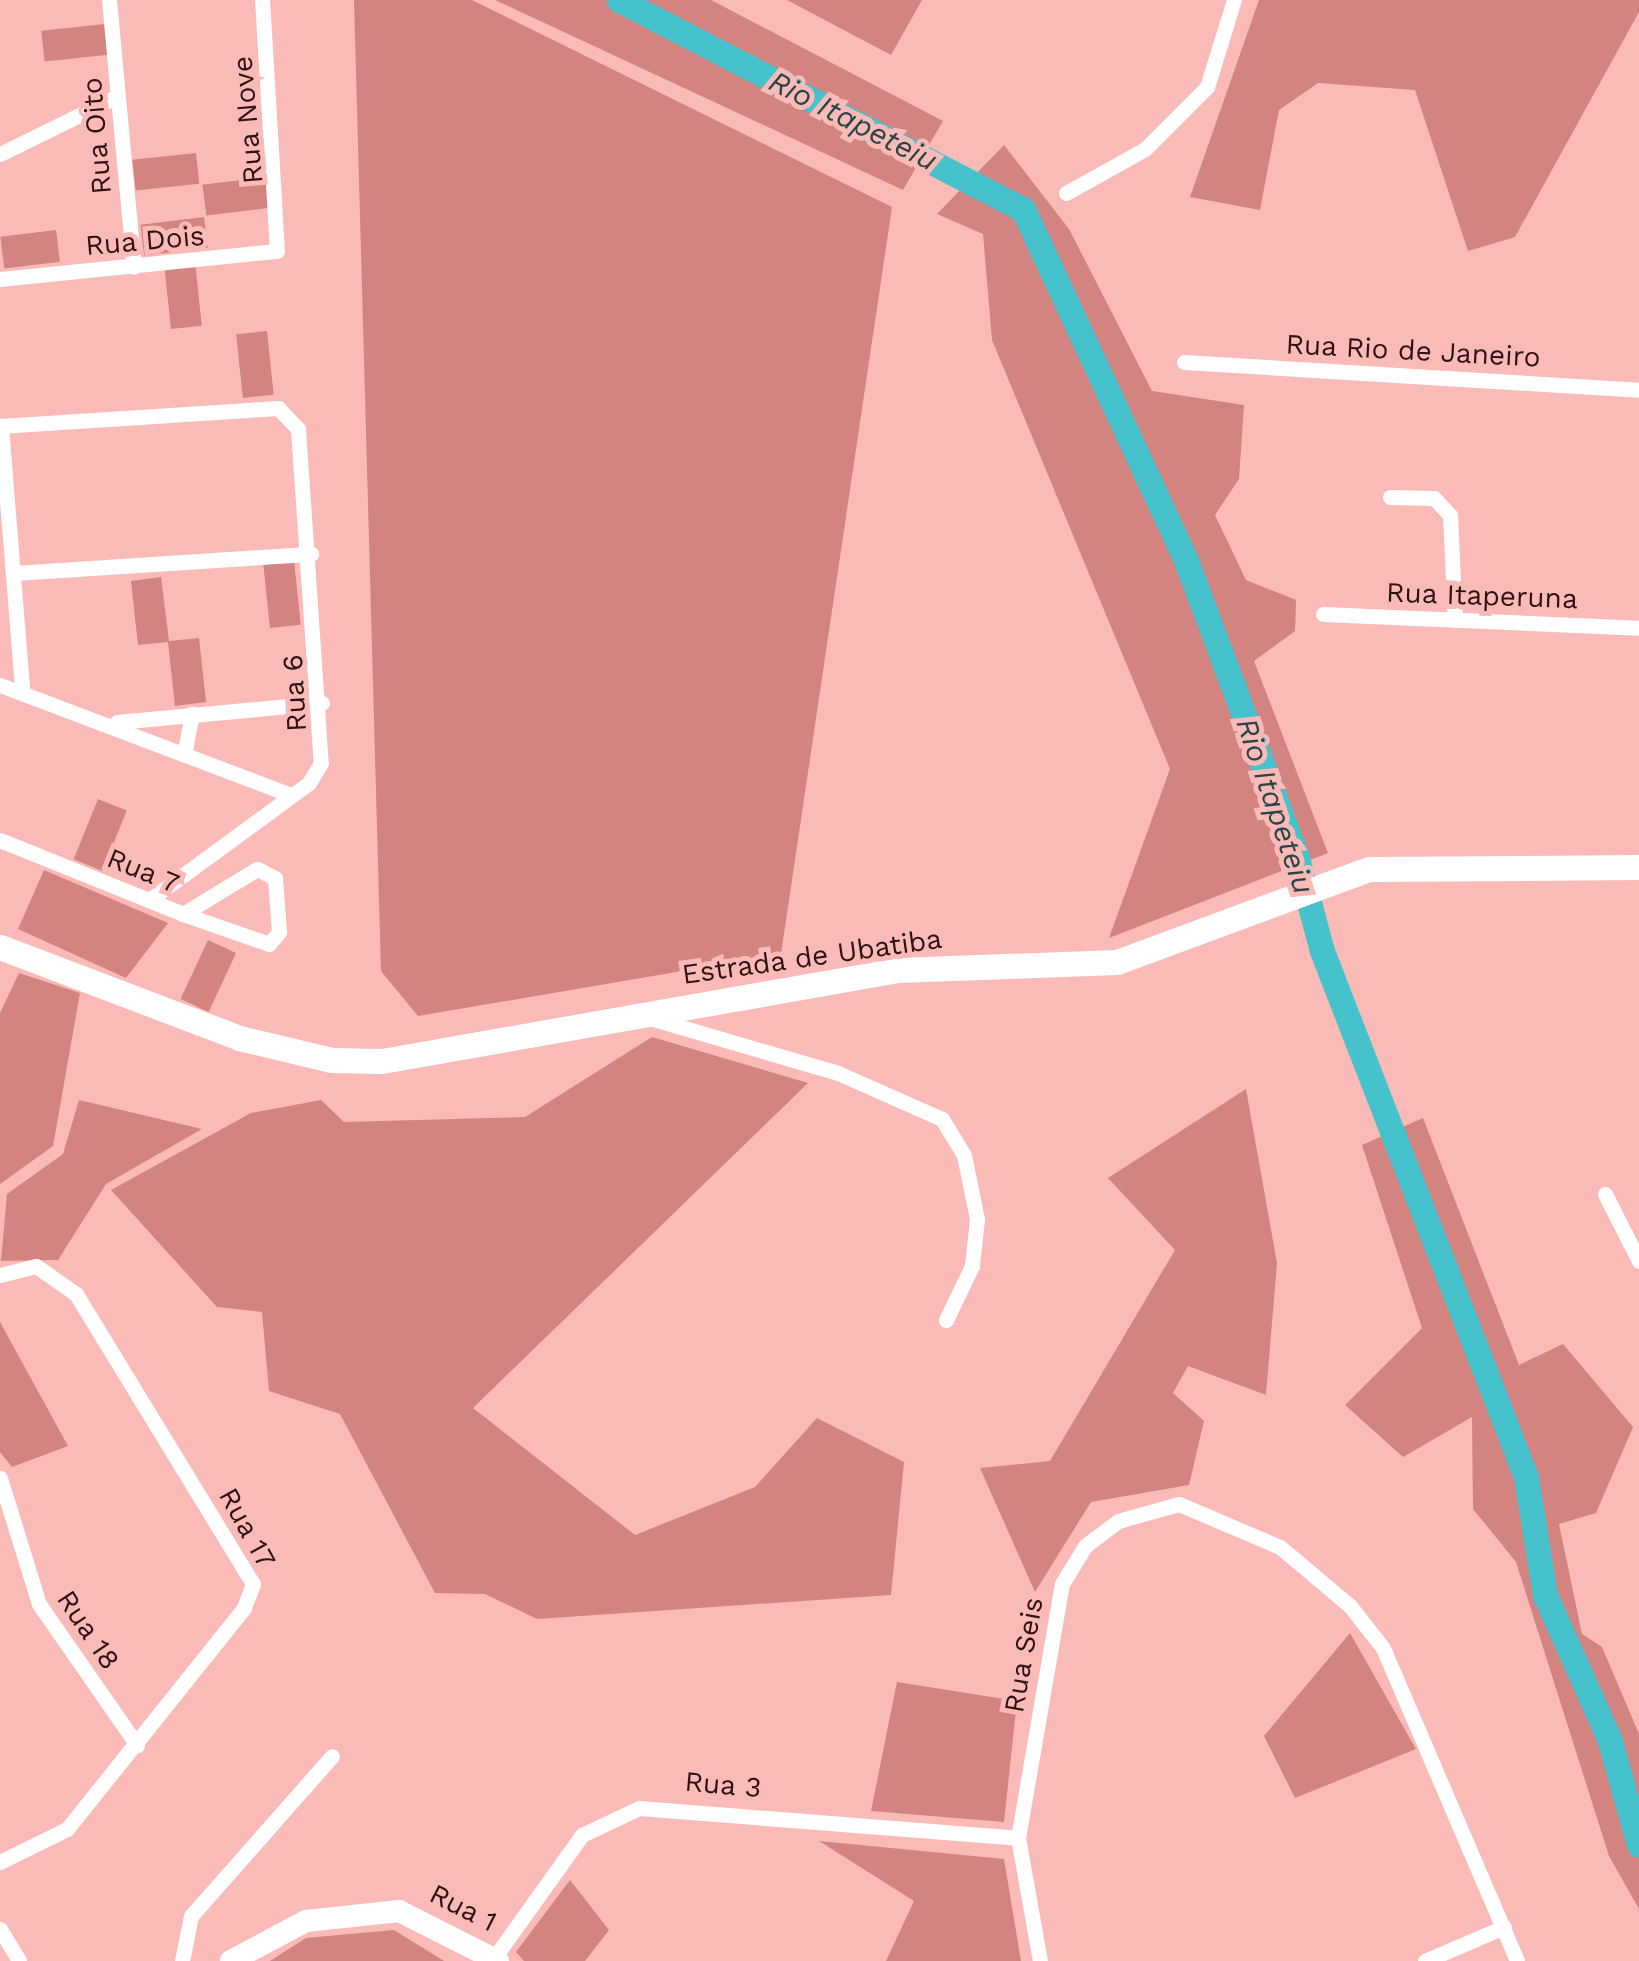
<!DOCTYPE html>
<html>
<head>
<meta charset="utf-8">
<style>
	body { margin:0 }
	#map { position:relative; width:1639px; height:1961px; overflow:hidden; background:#fabbb8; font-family:"Work Sans",sans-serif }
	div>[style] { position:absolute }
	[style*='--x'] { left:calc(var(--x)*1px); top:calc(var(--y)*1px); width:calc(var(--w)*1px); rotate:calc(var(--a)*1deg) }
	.green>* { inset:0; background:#d38380; transform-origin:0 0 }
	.river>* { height:25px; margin:-12.5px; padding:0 12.5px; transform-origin:12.5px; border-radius:12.5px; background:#46c2cc }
	.street>* { height:15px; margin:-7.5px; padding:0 7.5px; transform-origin:7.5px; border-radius:7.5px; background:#fff }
	.secondary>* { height:22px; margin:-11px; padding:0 11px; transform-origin:11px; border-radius:11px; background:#fff }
	.primary>* { height:25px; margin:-12.5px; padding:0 12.5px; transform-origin:12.5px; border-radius:12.5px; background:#fff }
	span { translate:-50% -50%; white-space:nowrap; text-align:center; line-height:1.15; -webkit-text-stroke:10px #fabbb8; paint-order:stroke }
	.street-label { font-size:28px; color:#2f1313 }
	.water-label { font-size:30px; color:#2a4548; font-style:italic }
</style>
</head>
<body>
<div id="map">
	<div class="green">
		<div style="clip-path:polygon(354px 0,472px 0,892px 207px,781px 954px,418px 1016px,381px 971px)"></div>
		<div style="clip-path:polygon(495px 0,711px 0,943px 121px,903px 190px)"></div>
		<div style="clip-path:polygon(787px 0,922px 0,891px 55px)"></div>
		<div style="clip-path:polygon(1259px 0,1639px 0,1639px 12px,1515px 237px,1468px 251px,1415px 90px,1318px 83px,1279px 110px,1260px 210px,1190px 197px)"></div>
		<div style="left:105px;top:24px;width:31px;height:64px;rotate:84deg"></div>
		<div style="clip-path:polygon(1004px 145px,1069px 229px,1152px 391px,1244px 405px,1239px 479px,1215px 515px,1246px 580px,1296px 600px,1295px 631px,1254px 661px,1328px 853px,1109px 938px,1170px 769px,992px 340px,983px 234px,937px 214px)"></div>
		<div style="left:196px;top:153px;width:31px;height:64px;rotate:84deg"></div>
		<div style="left:266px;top:177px;width:31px;height:64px;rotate:83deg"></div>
		<div style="left:204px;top:217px;width:31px;height:64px;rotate:83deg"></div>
		<div style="left:56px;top:230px;width:32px;height:56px;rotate:83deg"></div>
		<div style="left:195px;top:261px;width:65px;height:31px;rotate:84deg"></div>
		<div style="left:267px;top:331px;width:64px;height:31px;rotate:84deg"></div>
		<div style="left:294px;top:560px;width:65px;height:31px;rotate:84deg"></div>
		<div style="clip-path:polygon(161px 577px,169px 641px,199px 638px,206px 702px,175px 706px,168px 642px,138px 645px,131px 581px)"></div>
		<div style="left:98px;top:799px;width:31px;height:65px;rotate:22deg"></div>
		<div style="clip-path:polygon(44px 870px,168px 923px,126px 978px,18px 929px)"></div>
		<div style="left:208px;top:940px;width:31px;height:65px;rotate:25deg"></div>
		<div style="clip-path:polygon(19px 973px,80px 993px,53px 1146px,0 1184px,0 1013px)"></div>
		<div style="clip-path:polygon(652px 1037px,808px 1083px,473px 1408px,635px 1535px,755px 1487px,817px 1418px,904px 1462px,891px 1595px,537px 1619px,485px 1594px,435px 1593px,340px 1414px,269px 1391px,262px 1312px,217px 1307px,111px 1190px,251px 1113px,321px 1100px,344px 1122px,525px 1117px)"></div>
		<div style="clip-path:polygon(1246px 1089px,1277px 1263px,1266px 1395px,1188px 1366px,1173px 1393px,1204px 1421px,1189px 1485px,1091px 1502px,1035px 1592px,980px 1468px,1050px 1461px,1175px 1250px,1108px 1178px)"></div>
		<div style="clip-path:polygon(79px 1100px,202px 1129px,106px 1184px,58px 1260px,1px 1261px,7px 1194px,63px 1154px)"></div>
		<div style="clip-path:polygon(1423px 1118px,1519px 1365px,1563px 1344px,1633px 1427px,1596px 1513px,1559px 1524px,1582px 1634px,1602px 1647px,1639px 1734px,1639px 1909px,1609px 1856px,1516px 1562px,1473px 1509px,1472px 1417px,1403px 1457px,1345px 1405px,1422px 1328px,1362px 1145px)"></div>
		<div style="clip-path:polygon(0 1322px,68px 1446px,12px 1467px,0 1452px)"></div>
		<div style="clip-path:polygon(1350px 1633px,1416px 1749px,1295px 1798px,1264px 1736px)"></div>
		<div style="clip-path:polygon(897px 1682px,1017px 1701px,1004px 1822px,871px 1811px)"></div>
		<div style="clip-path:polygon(819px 1841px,1004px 1859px,1021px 1961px,886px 1961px,914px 1901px)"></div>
		<div style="clip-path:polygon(570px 1880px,609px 1930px,585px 1961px,524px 1961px,516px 1952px)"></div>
		<div style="clip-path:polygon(394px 1930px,444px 1961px,270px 1961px,306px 1938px)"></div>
	</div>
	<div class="river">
		<div style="--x:619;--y:0;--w:455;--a:27.4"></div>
		<div style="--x:1023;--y:209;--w:390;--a:65.1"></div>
		<div style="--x:1187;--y:563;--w:311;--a:69.5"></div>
		<div style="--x:1296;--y:854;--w:100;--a:75"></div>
		<div style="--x:1322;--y:951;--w:564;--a:68.8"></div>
		<div style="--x:1526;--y:1477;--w:120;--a:80.9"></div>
		<div style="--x:1545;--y:1595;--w:157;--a:65.9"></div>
		<div style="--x:1609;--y:1738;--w:111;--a:74.3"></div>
	</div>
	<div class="street">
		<div style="--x:109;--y:0;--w:268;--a:84.7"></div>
		<div style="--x:0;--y:154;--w:131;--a:-26.2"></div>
		<div style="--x:1066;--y:193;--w:90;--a:-29.1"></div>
		<div style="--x:1145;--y:149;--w:88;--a:-45"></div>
		<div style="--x:1207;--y:87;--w:91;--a:-72.8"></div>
		<div style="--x:0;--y:279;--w:278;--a:-5.8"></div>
		<div style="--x:277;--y:251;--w:251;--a:-93.4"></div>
		<div style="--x:1184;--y:362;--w:456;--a:3.5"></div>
		<div style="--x:0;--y:426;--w:279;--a:-3.7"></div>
		<div style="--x:278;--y:408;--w:29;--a:46"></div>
		<div style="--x:298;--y:429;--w:335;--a:86.1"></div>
		<div style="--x:321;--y:763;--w:23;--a:121"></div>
		<div style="--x:309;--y:783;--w:198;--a:143.8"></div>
		<div style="--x:1;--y:426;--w:264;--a:85.4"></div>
		<div style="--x:1390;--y:497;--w:44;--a:1.3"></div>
		<div style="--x:1434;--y:498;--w:23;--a:47"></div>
		<div style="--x:1450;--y:515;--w:105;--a:87.3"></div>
		<div style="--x:14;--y:573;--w:298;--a:-3.7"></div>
		<div style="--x:1323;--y:614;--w:316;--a:2.5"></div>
		<div style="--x:0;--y:685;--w:311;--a:20.7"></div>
		<div style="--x:117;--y:722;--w:206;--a:-5.3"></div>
		<div style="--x:185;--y:750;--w:37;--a:-79"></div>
		<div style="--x:0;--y:840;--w:197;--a:22"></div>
		<div style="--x:183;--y:914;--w:91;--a:19.2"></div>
		<div style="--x:269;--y:944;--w:16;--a:-50"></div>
		<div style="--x:279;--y:932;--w:54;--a:-94.2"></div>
		<div style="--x:275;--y:878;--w:20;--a:-153"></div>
		<div style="--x:257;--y:869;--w:87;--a:148.7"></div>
		<div style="--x:650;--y:1018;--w:196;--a:16.3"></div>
		<div style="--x:838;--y:1073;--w:114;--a:23.9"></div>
		<div style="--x:942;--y:1119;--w:42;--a:58.6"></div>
		<div style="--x:964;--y:1155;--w:65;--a:78.5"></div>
		<div style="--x:977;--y:1219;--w:47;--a:96.1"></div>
		<div style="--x:972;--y:1266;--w:60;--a:115.7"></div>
		<div style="--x:1605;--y:1194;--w:75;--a:63.1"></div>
		<div style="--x:0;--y:1275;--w:37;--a:-14"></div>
		<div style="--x:36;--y:1266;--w:49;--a:35"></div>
		<div style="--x:76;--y:1294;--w:340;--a:58.6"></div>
		<div style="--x:253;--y:1584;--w:26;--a:111"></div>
		<div style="--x:244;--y:1608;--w:283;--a:128.7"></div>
		<div style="--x:67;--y:1829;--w:75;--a:153.8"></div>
		<div style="--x:0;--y:1478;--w:132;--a:72.8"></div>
		<div style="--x:39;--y:1604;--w:172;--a:55.2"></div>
		<div style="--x:0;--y:1929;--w:37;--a:59"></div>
		<div style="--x:494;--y:1958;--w:151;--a:-54.4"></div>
		<div style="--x:582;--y:1835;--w:63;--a:-25.3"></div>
		<div style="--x:639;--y:1808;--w:380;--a:4.5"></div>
		<div style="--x:182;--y:1961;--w:46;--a:-78.7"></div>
		<div style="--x:191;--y:1916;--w:213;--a:-48.6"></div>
		<div style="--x:1040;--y:1961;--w:125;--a:-100.1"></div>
		<div style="--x:1018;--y:1838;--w:258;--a:-80.2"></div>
		<div style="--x:1062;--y:1584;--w:44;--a:-58.8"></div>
		<div style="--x:1085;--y:1546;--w:41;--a:-37.1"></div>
		<div style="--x:1118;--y:1521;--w:63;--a:-15.6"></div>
		<div style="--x:1179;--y:1504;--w:110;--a:23.1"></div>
		<div style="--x:1280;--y:1547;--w:92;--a:40.1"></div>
		<div style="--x:1350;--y:1606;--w:53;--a:51.8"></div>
		<div style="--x:1383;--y:1648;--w:340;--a:66.8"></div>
		<div style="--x:1425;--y:1961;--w:86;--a:-23.3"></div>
	</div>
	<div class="secondary">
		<div style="--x:231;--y:1961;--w:85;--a:-28.1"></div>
		<div style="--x:306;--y:1921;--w:94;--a:-6.1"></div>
		<div style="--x:399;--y:1911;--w:111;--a:26.8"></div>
	</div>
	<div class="primary">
		<div style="--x:0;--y:947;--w:256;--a:20.8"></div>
		<div style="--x:239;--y:1038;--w:95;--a:13.4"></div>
		<div style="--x:331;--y:1060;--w:51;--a:1.1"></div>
		<div style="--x:382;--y:1061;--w:524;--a:-10"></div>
		<div style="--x:898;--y:970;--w:219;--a:-2.1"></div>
		<div style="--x:1117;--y:962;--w:269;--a:-20.3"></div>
		<div style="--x:1369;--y:869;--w:270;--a:-0.4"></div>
	</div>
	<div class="street-label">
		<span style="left:248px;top:120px;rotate:-95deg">Rua Nove</span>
		<span style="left:97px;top:136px;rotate:-95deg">Rua Oito</span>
		<span style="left:145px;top:241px;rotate:-5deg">Rua Dois</span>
		<span style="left:1413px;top:351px;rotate:3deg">Rua Rio de Janeiro</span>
		<span style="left:1482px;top:596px;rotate:2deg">Rua Itaperuna</span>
		<span style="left:295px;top:693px;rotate:-93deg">Rua 6</span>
		<span style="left:143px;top:871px;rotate:22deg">Rua 7</span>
		<span style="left:812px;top:957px;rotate:-8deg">Estrada de Ubatiba</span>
		<span style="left:247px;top:1528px;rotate:61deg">Rua 17</span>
		<span style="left:88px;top:1630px;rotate:56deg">Rua 18</span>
		<span style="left:1024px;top:1655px;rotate:-80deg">Rua Seis</span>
		<span style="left:723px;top:1785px;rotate:5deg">Rua 3</span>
		<span style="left:463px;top:1908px;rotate:27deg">Rua 1</span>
	</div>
	<div class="water-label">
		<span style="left:853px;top:121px;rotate:27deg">Rio Itapeteiu</span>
		<span style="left:1275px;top:806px;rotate:71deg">Rio Itapeteiu</span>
	</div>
</div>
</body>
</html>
